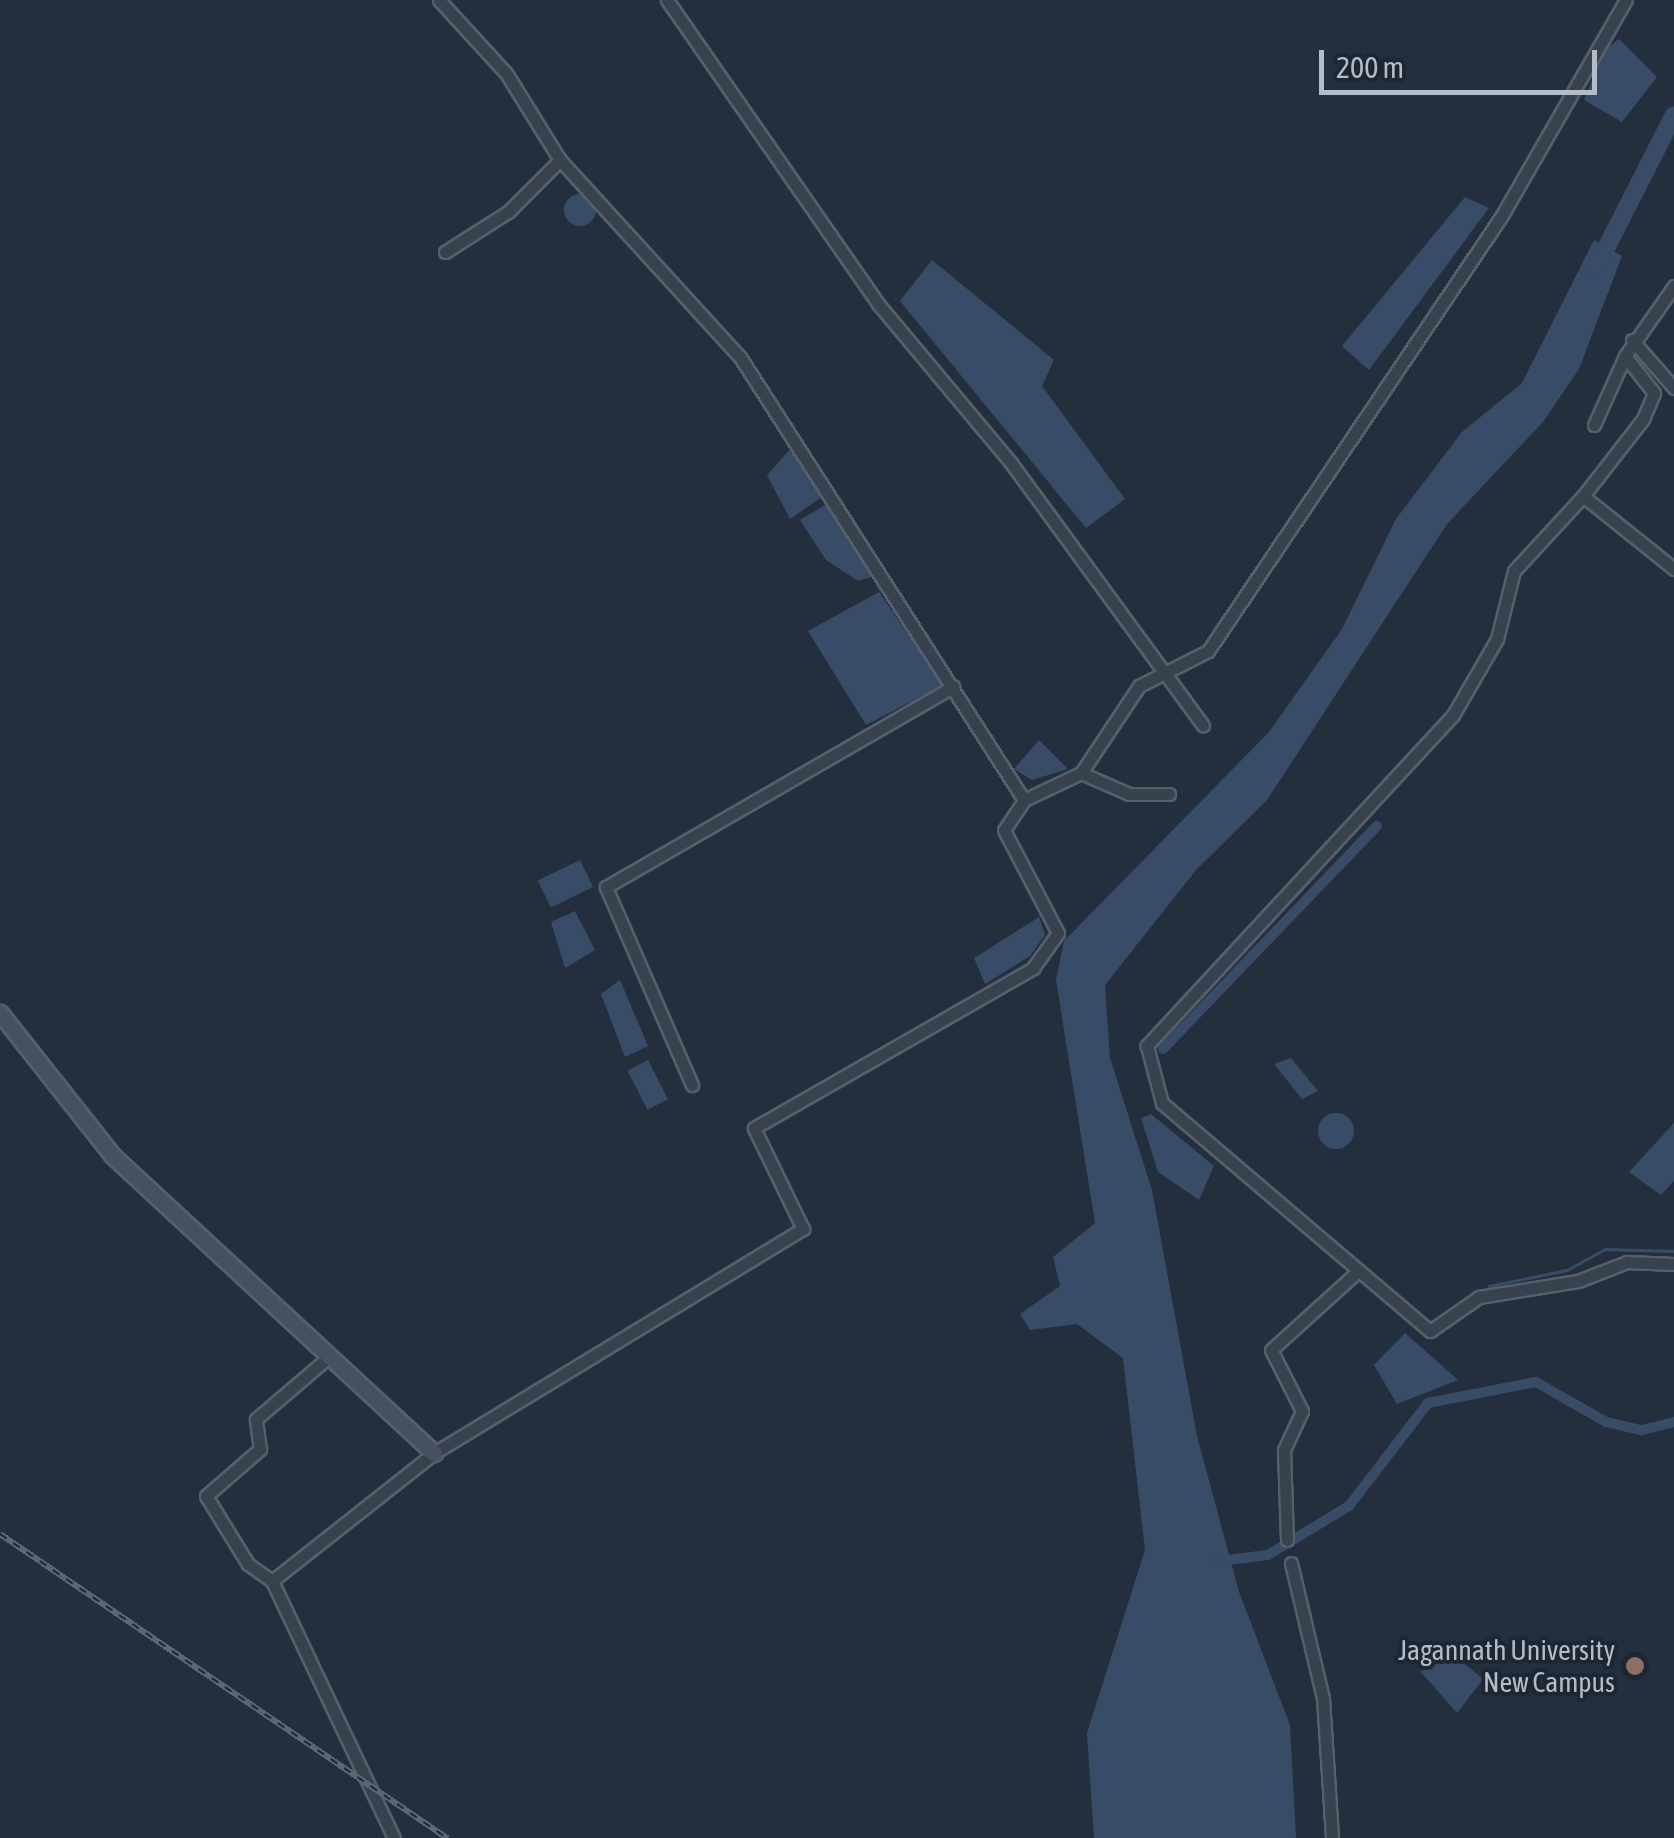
<!DOCTYPE html>
<html>
<head>
<meta charset="utf-8">
<style>
	body { margin:0 }
	#map { position:relative; width:1674px; height:1838px; overflow:hidden; background:#242f3e; font-family:"Asap Condensed",sans-serif }
	div>[style] { position:absolute }
	[style*='--x'] { left:calc(var(--x)*1px); top:calc(var(--y)*1px); width:calc(var(--w)*1px); rotate:calc(var(--a)*1deg) }
	.water>* { inset:0; background:#394c67; transform-origin:0 0 }
	.round { border-radius:50% }
	.stream>* { height:2.5px; margin:-1.25px; padding:0 1.25px; transform-origin:1.25px; border-radius:1.25px; background:#394c67 }
	.canal>* { height:10px; margin:-5px; padding:0 5px; transform-origin:5px; border-radius:5px; background:#394c67 }
	.river>* { height:18px; margin:-9px; padding:0 9px; transform-origin:9px; border-radius:9px; background:#394c67 }
	.roads { filter:drop-shadow(2px 0 #565f6c) drop-shadow(-2px 0 #565f6c) drop-shadow(0 2px #565f6c) drop-shadow(0 -2px #565f6c) }
	.street>* { height:11px; margin:-5.5px; padding:0 5.5px; transform-origin:5.5px; border-radius:5.5px; background:#38414e }
	.secondary>* { height:15px; margin:-7.5px; padding:0 7.5px; transform-origin:7.5px; border-radius:7.5px; background:#465061 }
	.rail>* { height:6px; margin-top:-3px; transform-origin:0; background:repeating-linear-gradient(90deg,#1d2633 0 8px,#5a6575 0 16px); box-sizing:border-box; border-block:2px solid #5a6575 }
	.dots>* { width:28px; height:28px; translate:-50% -50%; box-sizing:border-box; border:5px solid #1d2633; border-radius:50% }
	span { translate:-50% -50%; white-space:nowrap; text-align:center; line-height:1.15; -webkit-text-stroke:8px #1d2633; paint-order:stroke }
	.poi-label { font-size:28px; color:#b4bcc9 }
	.right { translate:-100% -50%; text-align:right }
	.scale { position:absolute; left:1319px; top:50px; width:278px; height:45px; box-sizing:border-box; border:5px solid #b4bcc9; border-top:0; padding-left:12px; font-size:30px; line-height:35px; white-space:nowrap; color:#b4bcc9; -webkit-text-stroke:8px #1d2633; paint-order:stroke }
</style>
</head>
<body>
<div id="map">
	<div class="water">
		<div style="clip-path:polygon(1619px 39px,1657px 77px,1622px 122px,1584px 100px,1603px 51px)"></div>
		<div class="round" style="left:564px;top:194px;width:32px;height:32px"></div>
		<div style="clip-path:polygon(1465px 197px,1489px 208px,1369px 370px,1342px 346px)"></div>
		<div style="clip-path:polygon(1594px 240px,1622px 256px,1579px 369px,1543px 422px,1447px 524px,1267px 800px,1196px 870px,1105px 985px,1110px 1058px,1152px 1190px,1197px 1436px,1239px 1592px,1290px 1725px,1296px 1838px,1094px 1838px,1087px 1733px,1145px 1550px,1123px 1358px,1077px 1324px,1030px 1330px,1020px 1314px,1060px 1286px,1053px 1257px,1095px 1223px,1056px 980px,1064px 941px,1269px 732px,1342px 629px,1396px 519px,1462px 432px,1522px 383px)"></div>
		<div style="clip-path:polygon(932px 260px,1054px 360px,1042px 386px,1125px 499px,1086px 528px,900px 301px)"></div>
		<div style="clip-path:polygon(792px 447px,822px 497px,790px 519px,767px 475px)"></div>
		<div style="clip-path:polygon(827px 504px,827px 505px,874px 576px,858px 581px,826px 560px,800px 520px)"></div>
		<div style="clip-path:polygon(879px 592px,943px 685px,866px 725px,808px 631px)"></div>
		<div style="clip-path:polygon(1039px 740px,1068px 769px,1032px 780px,1014px 769px)"></div>
		<div style="left:580px;top:860px;width:30px;height:47px;rotate:64deg"></div>
		<div style="clip-path:polygon(575px 911px,595px 950px,565px 968px,551px 922px)"></div>
		<div style="clip-path:polygon(1039px 917px,1045px 935px,1030px 956px,985px 984px,974px 958px)"></div>
		<div style="clip-path:polygon(620px 980px,648px 1046px,625px 1057px,601px 994px)"></div>
		<div style="clip-path:polygon(1291px 1058px,1318px 1091px,1302px 1099px,1274px 1064px)"></div>
		<div style="left:648px;top:1060px;width:44px;height:23px;rotate:63deg"></div>
		<div class="round" style="left:1318px;top:1113px;width:36px;height:36px"></div>
		<div style="clip-path:polygon(1151px 1114px,1214px 1166px,1199px 1200px,1158px 1172px,1141px 1118px)"></div>
		<div style="clip-path:polygon(1674px 1123px,1674px 1181px,1661px 1195px,1629px 1172px)"></div>
		<div style="clip-path:polygon(1405px 1333px,1458px 1380px,1397px 1404px,1374px 1365px)"></div>
		<div style="clip-path:polygon(1444px 1647px,1483px 1679px,1457px 1713px,1421px 1672px)"></div>
	</div>
	<div class="stream">
		<div style="--x:1489;--y:1286;--w:80;--a:-11.6"></div>
		<div style="--x:1567;--y:1270;--w:43;--a:-28.9"></div>
		<div style="--x:1605;--y:1249;--w:69;--a:1.7"></div>
	</div>
	<div class="canal">
		<div style="--x:1163;--y:1049;--w:309;--a:-46.2"></div>
		<div style="--x:1219;--y:1561;--w:49;--a:-7"></div>
		<div style="--x:1268;--y:1555;--w:95;--a:-31.2"></div>
		<div style="--x:1349;--y:1506;--w:130;--a:-52.5"></div>
		<div style="--x:1428;--y:1403;--w:110;--a:-11"></div>
		<div style="--x:1536;--y:1382;--w:81;--a:29.7"></div>
		<div style="--x:1606;--y:1422;--w:37;--a:13"></div>
		<div style="--x:1642;--y:1430;--w:33;--a:-14"></div>
	</div>
	<div class="river">
		<div style="--x:1597;--y:266;--w:169;--a:-63"></div>
	</div>
	<div class="roads">
		<div class="street">
			<div style="--x:439;--y:0;--w:99;--a:47.5"></div>
			<div style="--x:506;--y:73;--w:102;--a:58.2"></div>
			<div style="--x:560;--y:160;--w:267;--a:47.6"></div>
			<div style="--x:740;--y:357;--w:526;--a:57.34"></div>
			<div style="--x:667;--y:0;--w:371;--a:55.2"></div>
			<div style="--x:879;--y:305;--w:206;--a:50.1"></div>
			<div style="--x:1011;--y:463;--w:325;--a:53.8"></div>
			<div style="--x:445;--y:252;--w:76;--a:-32.6"></div>
			<div style="--x:509;--y:211;--w:72;--a:-45"></div>
			<div style="--x:1674;--y:286;--w:85;--a:125"></div>
			<div style="--x:1625;--y:356;--w:47;--a:51.9"></div>
			<div style="--x:1654;--y:393;--w:28;--a:113"></div>
			<div style="--x:1643;--y:419;--w:98;--a:127.9"></div>
			<div style="--x:1583;--y:496;--w:117;--a:38.7"></div>
			<div style="--x:1632;--y:340;--w:64;--a:48.8"></div>
			<div style="--x:1594;--y:425;--w:76;--a:-65.8"></div>
			<div style="--x:1583;--y:496;--w:102;--a:132.6"></div>
			<div style="--x:1514;--y:571;--w:70;--a:104"></div>
			<div style="--x:1497;--y:639;--w:88;--a:120.1"></div>
			<div style="--x:1453;--y:715;--w:451;--a:132.8"></div>
			<div style="--x:1147;--y:1046;--w:59;--a:75.3"></div>
			<div style="--x:1162;--y:1103;--w:352;--a:40.4"></div>
			<div style="--x:1430;--y:1331;--w:60;--a:-34.8"></div>
			<div style="--x:1479;--y:1297;--w:100;--a:-9.2"></div>
			<div style="--x:1578;--y:1281;--w:53;--a:-21.2"></div>
			<div style="--x:1627;--y:1262;--w:47;--a:2.4"></div>
			<div style="--x:1081;--y:773;--w:52;--a:23.6"></div>
			<div style="--x:1129;--y:794;--w:40;--a:0"></div>
			<div style="--x:692;--y:1085;--w:216;--a:-113.5"></div>
			<div style="--x:606;--y:887;--w:401;--a:-30"></div>
			<div style="--x:1287;--y:1540;--w:90;--a:-91.9"></div>
			<div style="--x:1284;--y:1450;--w:43;--a:-65.2"></div>
			<div style="--x:1302;--y:1411;--w:68;--a:-116.9"></div>
			<div style="--x:1271;--y:1350;--w:115;--a:-42.2"></div>
			<div style="--x:1291;--y:1563;--w:139;--a:76.7"></div>
			<div style="--x:1323;--y:1698;--w:140;--a:86.3"></div>
			<div style="--x:272;--y:1581;--w:29;--a:-145"></div>
			<div style="--x:248;--y:1564;--w:80;--a:-121.7"></div>
			<div style="--x:206;--y:1496;--w:72;--a:-41"></div>
			<div style="--x:260;--y:1449;--w:30;--a:-98"></div>
			<div style="--x:256;--y:1419;--w:91;--a:-40.5"></div>
			<div style="--x:394;--y:1838;--w:284;--a:-115.4"></div>
			<div style="--x:272;--y:1581;--w:206;--a:-38.3"></div>
			<div style="--x:434;--y:1453;--w:432;--a:-31.3"></div>
			<div style="--x:803;--y:1229;--w:112;--a:-115.9"></div>
			<div style="--x:754;--y:1128;--w:322;--a:-29.8"></div>
			<div style="--x:1033;--y:968;--w:43;--a:-54.5"></div>
			<div style="--x:1058;--y:933;--w:116;--a:-117.7"></div>
			<div style="--x:1004;--y:830;--w:36;--a:-56"></div>
			<div style="--x:1024;--y:800;--w:63;--a:-25.3"></div>
			<div style="--x:1081;--y:773;--w:105;--a:-56.3"></div>
			<div style="--x:1139;--y:686;--w:77;--a:-26.9"></div>
			<div style="--x:1208;--y:651;--w:524;--a:-55.98"></div>
			<div style="--x:1501;--y:217;--w:250;--a:-60.1"></div>
		</div>
		<div class="secondary">
			<div style="--x:0;--y:1013;--w:181;--a:51.7"></div>
			<div style="--x:112;--y:1155;--w:439;--a:42.8"></div>
		</div>
	</div>
	<div class="rail">
		<div style="--x:0;--y:1534;--w:541;--a:34.22"></div>
	</div>
	<div class="dots">
		<div style="left:1635px;top:1666px;background:#8d6e63"></div>
	</div>
	<div class="poi-label">
		<span class="right" style="left:1615px;top:1666px">Jagannath University<br>New Campus</span>
	</div>
	<div class="scale">200 m</div>
</div>
</body>
</html>
